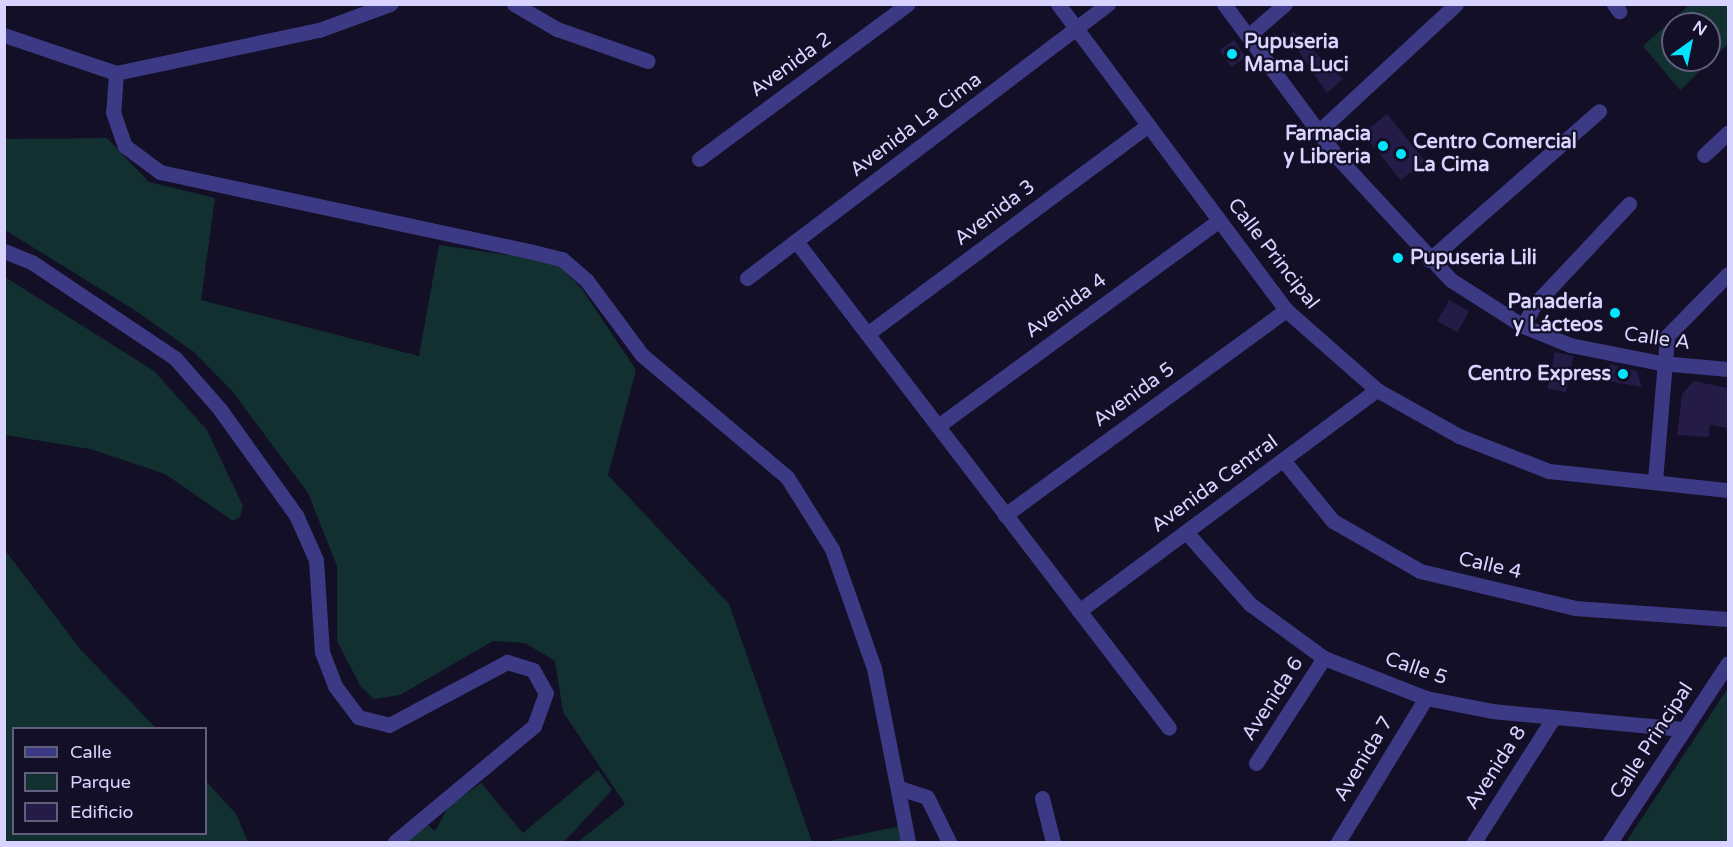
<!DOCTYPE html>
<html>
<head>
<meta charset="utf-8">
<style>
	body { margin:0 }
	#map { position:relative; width:1733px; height:847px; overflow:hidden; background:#130f26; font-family:"Varela Round",sans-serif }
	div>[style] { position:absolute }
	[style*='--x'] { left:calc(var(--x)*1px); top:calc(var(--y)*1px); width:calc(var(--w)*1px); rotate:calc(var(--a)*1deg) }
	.green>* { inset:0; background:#12302f }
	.building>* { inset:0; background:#241b47; transform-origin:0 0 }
	.minor>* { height:15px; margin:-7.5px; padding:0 7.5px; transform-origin:7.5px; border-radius:7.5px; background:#3d3a85 }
	.tertiary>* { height:15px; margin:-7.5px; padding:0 7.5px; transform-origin:7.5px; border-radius:7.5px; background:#3d3a85 }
	.dots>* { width:16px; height:16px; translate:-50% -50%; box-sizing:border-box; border:3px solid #130f26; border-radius:50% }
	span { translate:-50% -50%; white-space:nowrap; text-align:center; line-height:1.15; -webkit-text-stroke:4.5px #130f26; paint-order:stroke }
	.poi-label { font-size:20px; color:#d9d4ff; font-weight:700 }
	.left { translate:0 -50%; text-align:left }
	.right { translate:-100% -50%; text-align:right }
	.street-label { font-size:20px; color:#d9d4ff }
	.frame { position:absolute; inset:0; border:6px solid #d9d4ff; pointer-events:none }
	.legend { position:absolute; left:12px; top:727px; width:195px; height:108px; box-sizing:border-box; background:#130f26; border:2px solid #625e7d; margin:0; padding:8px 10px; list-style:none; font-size:18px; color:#d9d4ff }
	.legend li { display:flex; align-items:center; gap:12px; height:30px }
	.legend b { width:30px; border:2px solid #625e7d }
	.north { position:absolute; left:1661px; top:12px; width:60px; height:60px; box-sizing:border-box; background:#130f26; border:2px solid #625e7d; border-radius:50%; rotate:33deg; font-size:16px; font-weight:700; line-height:24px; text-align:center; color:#d9d4ff }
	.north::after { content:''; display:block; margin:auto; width:21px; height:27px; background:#00e5ff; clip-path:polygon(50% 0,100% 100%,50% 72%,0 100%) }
</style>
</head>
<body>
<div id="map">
	<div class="green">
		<div style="clip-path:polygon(evenodd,1690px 4px,1728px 5px,1728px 44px,1680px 90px,1643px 46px,1690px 4px,1673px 24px,1709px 24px,1709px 60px,1673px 60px,1673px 24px)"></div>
		<div style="clip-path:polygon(107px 138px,149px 182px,215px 198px,201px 300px,419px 356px,439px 245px,557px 262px,582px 289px,636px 370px,608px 475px,729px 604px,812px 842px,578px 842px,625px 804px,563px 712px,555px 661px,525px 643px,493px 641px,400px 695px,374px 699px,361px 687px,337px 641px,337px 566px,308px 493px,232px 391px,194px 352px,136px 311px,5px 230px,5px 139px)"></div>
		<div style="clip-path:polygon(5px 277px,154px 371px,207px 430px,243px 506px,240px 517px,233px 521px,165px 474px,90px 449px,5px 435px)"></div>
		<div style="clip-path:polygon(4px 549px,81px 650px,156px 728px,14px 728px,14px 834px,206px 834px,206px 781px,236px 814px,248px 842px,5px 842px)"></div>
		<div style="clip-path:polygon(1728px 688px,1728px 842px,1626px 842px)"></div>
		<div style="clip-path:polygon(598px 770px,612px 790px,564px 842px,406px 842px,427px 824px,435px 831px,449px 806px,481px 783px,523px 833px)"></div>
		<div style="clip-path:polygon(905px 825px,908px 842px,824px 842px)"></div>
	</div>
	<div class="building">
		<div style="clip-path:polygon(1294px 32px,1343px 79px,1327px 93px,1288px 36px)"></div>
		<div style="left:1234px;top:40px;width:21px;height:18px;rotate:55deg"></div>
		<div style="left:1387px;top:114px;width:60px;height:31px;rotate:51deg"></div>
		<div style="left:1449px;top:300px;width:23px;height:24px;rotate:29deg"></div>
		<div style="left:1555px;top:352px;width:19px;height:37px;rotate:12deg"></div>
		<div style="clip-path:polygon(1609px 364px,1637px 371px,1642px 387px,1608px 381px)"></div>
		<div style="clip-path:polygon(1694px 381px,1728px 388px,1728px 428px,1710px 425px,1709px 437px,1677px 435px,1682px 394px)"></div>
	</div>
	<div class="minor">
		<div style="--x:514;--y:4;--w:50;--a:30.2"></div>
		<div style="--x:557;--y:29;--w:96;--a:19.4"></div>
		<div style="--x:1058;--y:4;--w:382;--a:53.3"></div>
		<div style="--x:1286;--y:310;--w:121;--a:41.3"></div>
		<div style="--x:1377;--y:390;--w:94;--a:29.3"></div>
		<div style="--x:1459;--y:436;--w:97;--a:21.3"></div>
		<div style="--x:1549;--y:471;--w:180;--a:6.1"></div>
		<div style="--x:1614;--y:4;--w:9;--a:54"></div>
		<div style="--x:4;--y:35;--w:118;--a:18.7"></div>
		<div style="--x:116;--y:73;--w:208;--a:-12"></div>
		<div style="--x:319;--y:30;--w:76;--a:-20.1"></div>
		<div style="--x:1248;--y:36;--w:49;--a:-40.9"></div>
		<div style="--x:116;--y:73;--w:39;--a:94"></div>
		<div style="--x:113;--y:112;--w:36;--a:71"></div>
		<div style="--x:125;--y:146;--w:44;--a:36.6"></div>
		<div style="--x:160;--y:172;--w:377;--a:12.1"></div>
		<div style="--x:529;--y:251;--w:34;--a:14"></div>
		<div style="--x:562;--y:259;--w:33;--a:41"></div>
		<div style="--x:587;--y:281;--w:92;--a:53.4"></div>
		<div style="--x:642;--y:355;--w:189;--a:40.1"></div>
		<div style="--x:787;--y:477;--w:85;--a:58"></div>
		<div style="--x:832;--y:549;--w:126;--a:70.6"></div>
		<div style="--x:874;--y:668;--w:177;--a:78.9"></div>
		<div style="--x:1318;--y:132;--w:188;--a:-42.8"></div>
		<div style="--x:1704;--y:155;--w:33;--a:-43"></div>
		<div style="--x:699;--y:159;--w:260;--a:-36.6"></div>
		<div style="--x:796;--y:241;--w:613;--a:52.55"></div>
		<div style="--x:4;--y:251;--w:31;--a:22"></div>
		<div style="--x:33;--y:263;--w:171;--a:33.8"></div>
		<div style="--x:175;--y:358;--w:67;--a:48.7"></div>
		<div style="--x:219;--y:408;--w:132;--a:54.3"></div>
		<div style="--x:296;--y:515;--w:49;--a:66"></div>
		<div style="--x:316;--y:560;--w:92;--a:86.3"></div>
		<div style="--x:322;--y:652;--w:36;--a:69"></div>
		<div style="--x:335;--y:686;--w:39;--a:53"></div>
		<div style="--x:358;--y:717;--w:32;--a:14"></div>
		<div style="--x:389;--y:725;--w:134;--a:-28.1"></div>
		<div style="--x:507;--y:662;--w:27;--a:17"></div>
		<div style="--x:533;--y:670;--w:26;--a:61"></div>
		<div style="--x:546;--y:693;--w:35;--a:110"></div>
		<div style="--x:534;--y:726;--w:181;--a:140.2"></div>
		<div style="--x:1429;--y:260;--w:226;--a:-41.2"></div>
		<div style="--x:747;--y:278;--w:453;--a:-37.2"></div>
		<div style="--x:1523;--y:326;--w:24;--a:-62"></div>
		<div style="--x:1534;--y:305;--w:139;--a:-46.8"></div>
		<div style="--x:867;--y:334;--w:350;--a:-36.6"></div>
		<div style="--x:938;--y:426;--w:348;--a:-36.2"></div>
		<div style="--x:1283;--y:460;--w:79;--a:50.7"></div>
		<div style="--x:1333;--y:521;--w:100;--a:29.9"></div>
		<div style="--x:1420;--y:571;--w:159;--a:13.4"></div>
		<div style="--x:1575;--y:608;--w:153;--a:4.1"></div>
		<div style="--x:1655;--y:480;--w:144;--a:-85.2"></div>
		<div style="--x:1667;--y:336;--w:87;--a:-45.5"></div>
		<div style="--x:1005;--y:515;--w:348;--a:-36.1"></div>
		<div style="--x:1186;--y:532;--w:96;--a:48.4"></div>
		<div style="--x:1250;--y:604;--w:92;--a:36.1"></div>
		<div style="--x:1324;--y:658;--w:110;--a:21.4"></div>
		<div style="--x:1426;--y:698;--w:67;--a:11.1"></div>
		<div style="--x:1492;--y:711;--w:192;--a:5.4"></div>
		<div style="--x:1079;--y:611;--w:371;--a:-36.6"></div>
		<div style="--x:1256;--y:763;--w:125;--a:-57.1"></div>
		<div style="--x:899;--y:788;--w:29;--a:18"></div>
		<div style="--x:927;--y:797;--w:50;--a:63.9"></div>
		<div style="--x:1042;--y:798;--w:45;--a:76"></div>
		<div style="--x:1338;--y:842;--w:169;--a:-58.6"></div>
		<div style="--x:1474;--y:842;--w:148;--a:-57.4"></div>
		<div style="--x:1610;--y:842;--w:214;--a:-56.6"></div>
	</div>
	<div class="tertiary">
		<div style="--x:1224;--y:4;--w:192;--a:53.5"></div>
		<div style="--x:1338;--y:158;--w:166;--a:47.2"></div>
		<div style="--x:1451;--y:280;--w:85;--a:32.6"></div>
		<div style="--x:1523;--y:326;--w:51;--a:22"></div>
		<div style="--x:1570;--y:345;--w:93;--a:11.2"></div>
		<div style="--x:1661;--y:363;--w:67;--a:5.1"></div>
	</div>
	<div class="dots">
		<div style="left:1232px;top:54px;background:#00e5ff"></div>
		<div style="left:1383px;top:146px;background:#00e5ff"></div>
		<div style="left:1401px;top:154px;background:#00e5ff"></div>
		<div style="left:1398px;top:258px;background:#00e5ff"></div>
		<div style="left:1615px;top:313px;background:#00e5ff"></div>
		<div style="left:1623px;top:374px;background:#00e5ff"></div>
	</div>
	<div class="poi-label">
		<span class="left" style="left:1244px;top:54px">Pupuseria<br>Mama Luci</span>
		<span class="right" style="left:1371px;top:146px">Farmacia<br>y Libreria</span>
		<span class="left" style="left:1413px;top:154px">Centro Comercial<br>La Cima</span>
		<span class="left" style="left:1410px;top:258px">Pupuseria Lili</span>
		<span class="right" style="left:1603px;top:314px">Panadería<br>y Lácteos</span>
		<span class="right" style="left:1611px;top:374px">Centro Express</span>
	</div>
	<div class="street-label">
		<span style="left:791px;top:65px;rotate:-36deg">Avenida 2</span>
		<span style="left:916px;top:125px;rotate:-37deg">Avenida La Cima</span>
		<span style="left:995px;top:213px;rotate:-37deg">Avenida 3</span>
		<span style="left:1273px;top:254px;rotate:52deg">Calle Principal</span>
		<span style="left:1066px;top:306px;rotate:-36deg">Avenida 4</span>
		<span style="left:1657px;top:339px;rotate:8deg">Calle A</span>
		<span style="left:1134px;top:395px;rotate:-36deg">Avenida 5</span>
		<span style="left:1215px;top:484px;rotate:-36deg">Avenida Central</span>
		<span style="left:1490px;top:566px;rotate:13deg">Calle 4</span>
		<span style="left:1416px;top:669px;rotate:19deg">Calle 5</span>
		<span style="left:1273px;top:699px;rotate:-57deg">Avenida 6</span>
		<span style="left:1652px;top:741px;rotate:-57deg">Calle Principal</span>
		<span style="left:1364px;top:759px;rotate:-59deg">Avenida 7</span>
		<span style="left:1496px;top:768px;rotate:-57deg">Avenida 8</span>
	</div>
	<div class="frame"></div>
	<ul class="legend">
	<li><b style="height:8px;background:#3d3a85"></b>Calle</li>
	<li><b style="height:16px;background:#12302f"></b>Parque</li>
	<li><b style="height:16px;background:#241b47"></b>Edificio</li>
	</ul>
	<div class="north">N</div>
</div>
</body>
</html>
